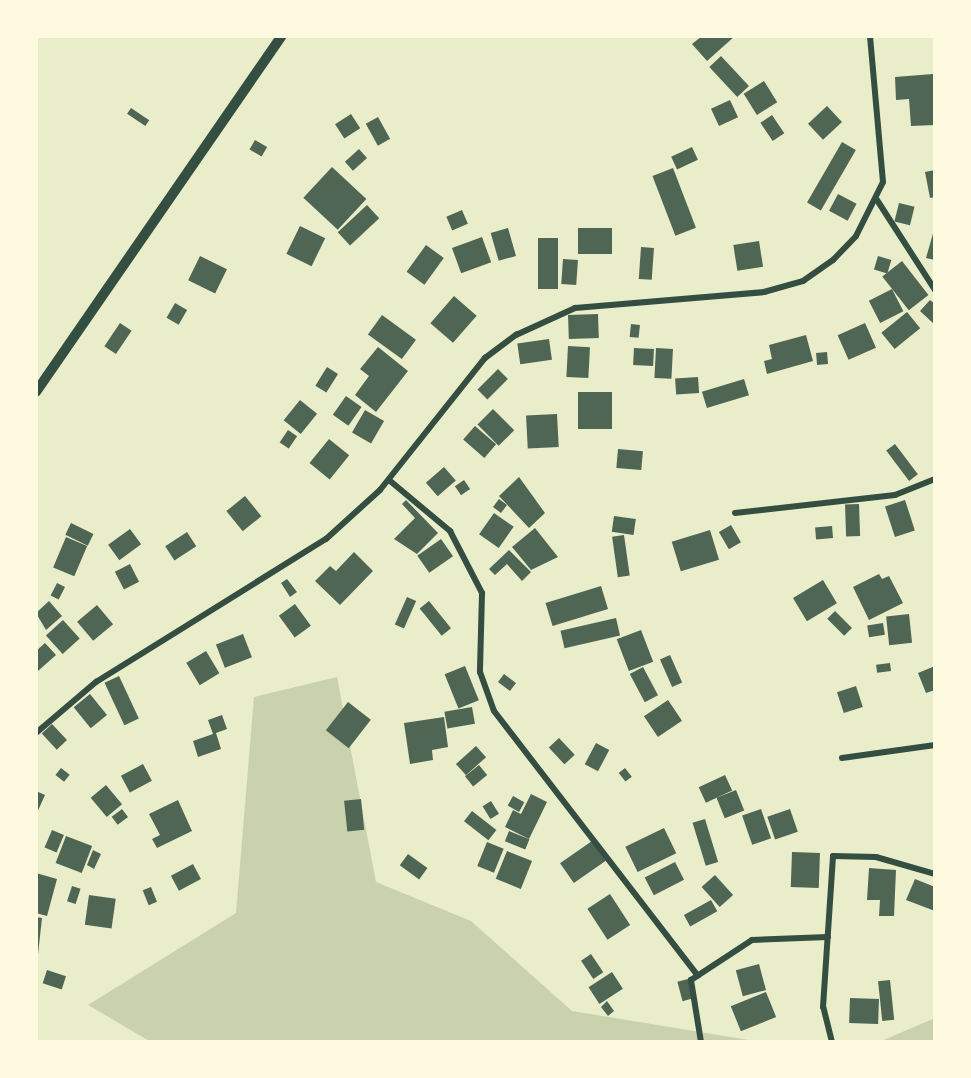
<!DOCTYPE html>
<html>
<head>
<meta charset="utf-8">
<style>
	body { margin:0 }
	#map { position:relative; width:971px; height:1078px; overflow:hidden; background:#e9edc9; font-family:"Times New Roman",serif }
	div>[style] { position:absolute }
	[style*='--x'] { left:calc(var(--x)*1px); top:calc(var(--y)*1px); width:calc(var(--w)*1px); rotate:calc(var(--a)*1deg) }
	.green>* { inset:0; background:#cad2ad }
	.building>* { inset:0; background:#4f6655; transform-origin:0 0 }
	.minor>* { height:6px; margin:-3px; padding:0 3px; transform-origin:3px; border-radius:3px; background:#344e41 }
	.trunk>* { height:10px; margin:-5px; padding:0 5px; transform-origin:5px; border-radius:5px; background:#344e41 }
	span { translate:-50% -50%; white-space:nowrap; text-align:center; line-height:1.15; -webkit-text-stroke:6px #fefae0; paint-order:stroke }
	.frame { position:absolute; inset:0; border:38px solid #fefae0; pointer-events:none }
</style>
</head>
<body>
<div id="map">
	<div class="green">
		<div style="clip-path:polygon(337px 677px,376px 882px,471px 921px,572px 1011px,761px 1042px,151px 1042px,88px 1005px,236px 913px,254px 697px)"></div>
		<div style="clip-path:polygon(935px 1018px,935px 1042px,879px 1042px)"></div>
	</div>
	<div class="building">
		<div style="clip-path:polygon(702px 36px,735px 36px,707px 61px,692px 44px)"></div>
		<div style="left:721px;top:56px;width:41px;height:16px;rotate:47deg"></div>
		<div style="clip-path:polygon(933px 74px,935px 125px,911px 126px,909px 99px,896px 100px,895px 77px)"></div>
		<div style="left:764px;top:81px;width:25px;height:24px;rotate:58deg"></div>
		<div style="left:730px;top:100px;width:19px;height:21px;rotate:65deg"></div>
		<div style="left:827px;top:106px;width:22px;height:26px;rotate:47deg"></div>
		<div style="left:131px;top:108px;width:22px;height:7px;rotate:34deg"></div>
		<div style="left:351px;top:114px;width:17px;height:19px;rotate:57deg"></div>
		<div style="left:772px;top:115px;width:22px;height:14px;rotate:56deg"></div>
		<div style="left:378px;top:117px;width:25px;height:14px;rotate:61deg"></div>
		<div style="left:255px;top:140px;width:14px;height:11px;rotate:30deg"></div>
		<div style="left:842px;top:142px;width:16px;height:70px;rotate:30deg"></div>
		<div style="left:692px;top:147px;width:14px;height:23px;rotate:65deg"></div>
		<div style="left:359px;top:149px;width:12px;height:19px;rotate:48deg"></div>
		<div style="left:332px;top:167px;width:47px;height:42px;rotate:43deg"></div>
		<div style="left:673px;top:168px;width:64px;height:22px;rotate:69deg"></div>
		<div style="clip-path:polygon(935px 170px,935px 197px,930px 198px,925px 172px)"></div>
		<div style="left:838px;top:194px;width:21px;height:19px;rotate:28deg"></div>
		<div style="left:899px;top:203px;width:16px;height:19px;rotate:14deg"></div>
		<div style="left:367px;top:205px;width:18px;height:40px;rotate:47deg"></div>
		<div style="left:462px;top:210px;width:15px;height:17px;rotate:67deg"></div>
		<div style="left:300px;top:226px;width:28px;height:31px;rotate:26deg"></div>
		<div style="left:508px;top:228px;width:29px;height:18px;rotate:74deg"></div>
		<div style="left:578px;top:228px;width:34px;height:26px"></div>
		<div style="clip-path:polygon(934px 230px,935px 230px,935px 260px,926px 258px)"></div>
		<div style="left:482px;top:237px;width:27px;height:32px;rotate:70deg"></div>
		<div style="left:538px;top:238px;width:20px;height:51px"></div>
		<div style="left:759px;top:241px;width:26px;height:26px;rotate:81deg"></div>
		<div style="left:426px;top:245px;width:22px;height:33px;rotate:36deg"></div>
		<div style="left:641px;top:247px;width:13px;height:32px;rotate:4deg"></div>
		<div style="left:200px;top:256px;width:30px;height:27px;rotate:26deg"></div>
		<div style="left:878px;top:256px;width:14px;height:14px;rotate:17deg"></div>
		<div style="left:563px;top:259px;width:15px;height:25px;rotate:4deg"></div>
		<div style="left:902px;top:261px;width:43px;height:25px;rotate:52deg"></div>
		<div style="left:892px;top:289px;width:25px;height:26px;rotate:63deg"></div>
		<div style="left:454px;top:296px;width:30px;height:36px;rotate:41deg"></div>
		<div style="clip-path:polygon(930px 300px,935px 304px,935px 325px,920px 311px)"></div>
		<div style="left:175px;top:303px;width:14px;height:17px;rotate:30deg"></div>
		<div style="left:907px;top:312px;width:21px;height:33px;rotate:51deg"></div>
		<div style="left:598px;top:314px;width:24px;height:30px;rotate:88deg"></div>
		<div style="left:382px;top:315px;width:42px;height:24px;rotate:36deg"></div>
		<div style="left:120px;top:323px;width:14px;height:28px;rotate:34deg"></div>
		<div style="left:865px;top:323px;width:27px;height:30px;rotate:66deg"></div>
		<div style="left:631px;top:324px;width:9px;height:13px;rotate:6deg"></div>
		<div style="clip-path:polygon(806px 335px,813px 361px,767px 374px,764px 361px,772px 359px,769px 345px)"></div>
		<div style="left:549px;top:339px;width:21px;height:32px;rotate:82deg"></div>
		<div style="left:568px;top:346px;width:22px;height:31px;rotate:3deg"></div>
		<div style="clip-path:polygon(378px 347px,408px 371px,376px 412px,355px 395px,369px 376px,360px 369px)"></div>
		<div style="left:634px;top:348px;width:20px;height:17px;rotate:3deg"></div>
		<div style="left:656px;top:348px;width:17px;height:30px;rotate:3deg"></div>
		<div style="left:827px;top:352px;width:12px;height:11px;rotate:85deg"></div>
		<div style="left:327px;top:367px;width:13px;height:22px;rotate:32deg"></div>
		<div style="left:498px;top:369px;width:14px;height:29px;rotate:45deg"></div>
		<div style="left:698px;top:377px;width:16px;height:23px;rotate:86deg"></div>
		<div style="left:744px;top:379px;width:17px;height:44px;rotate:73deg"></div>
		<div style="left:578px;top:392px;width:34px;height:37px"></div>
		<div style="left:346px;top:396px;width:19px;height:23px;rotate:35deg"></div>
		<div style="left:300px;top:400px;width:22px;height:26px;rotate:39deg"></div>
		<div style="left:493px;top:409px;width:30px;height:22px;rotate:45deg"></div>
		<div style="left:365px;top:410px;width:22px;height:26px;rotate:30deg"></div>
		<div style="left:557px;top:414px;width:33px;height:31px;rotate:87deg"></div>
		<div style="left:475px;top:426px;width:28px;height:18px;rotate:41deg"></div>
		<div style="left:288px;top:430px;width:11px;height:15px;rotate:34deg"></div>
		<div style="left:329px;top:439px;width:26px;height:31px;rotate:39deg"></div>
		<div style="left:895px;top:444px;width:38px;height:11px;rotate:53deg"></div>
		<div style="left:618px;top:449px;width:25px;height:19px;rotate:5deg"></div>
		<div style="left:444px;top:467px;width:18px;height:24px;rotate:49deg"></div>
		<div style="clip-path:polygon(519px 477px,545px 513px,529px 528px,499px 496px)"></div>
		<div style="left:464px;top:480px;width:11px;height:11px;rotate:56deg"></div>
		<div style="left:245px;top:496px;width:26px;height:24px;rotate:51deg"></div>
		<div style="left:499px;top:499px;width:10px;height:10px;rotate:37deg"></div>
		<div style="clip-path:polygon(406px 500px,438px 533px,417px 554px,394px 539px,415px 518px,402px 504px)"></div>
		<div style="left:905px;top:500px;width:32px;height:21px;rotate:72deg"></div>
		<div style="left:859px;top:504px;width:32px;height:14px;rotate:88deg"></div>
		<div style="left:494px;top:513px;width:24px;height:26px;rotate:35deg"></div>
		<div style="left:614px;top:516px;width:22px;height:16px;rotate:8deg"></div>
		<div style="left:71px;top:523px;width:25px;height:13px;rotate:26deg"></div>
		<div style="left:731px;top:525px;width:20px;height:14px;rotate:60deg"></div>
		<div style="left:832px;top:526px;width:12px;height:17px;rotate:85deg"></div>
		<div style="clip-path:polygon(535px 528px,558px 557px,531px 570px,512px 547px)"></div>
		<div style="left:130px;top:529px;width:19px;height:27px;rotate:54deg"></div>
		<div style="left:710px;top:530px;width:31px;height:40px;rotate:73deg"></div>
		<div style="left:187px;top:532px;width:17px;height:26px;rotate:57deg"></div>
		<div style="left:624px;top:535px;width:41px;height:12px;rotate:82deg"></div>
		<div style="left:66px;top:537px;width:23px;height:33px;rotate:23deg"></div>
		<div style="left:441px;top:539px;width:21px;height:29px;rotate:55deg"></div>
		<div style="clip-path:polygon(509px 550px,531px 572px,522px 581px,507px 564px,495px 575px,489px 569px)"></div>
		<div style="clip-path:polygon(354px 552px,373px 571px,340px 605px,315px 581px,330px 566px,336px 571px)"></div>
		<div style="left:130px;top:564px;width:20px;height:17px;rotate:63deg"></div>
		<div style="clip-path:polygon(879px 574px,882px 579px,889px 576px,903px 603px,869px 620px,853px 587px)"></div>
		<div style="clip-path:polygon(287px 579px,297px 592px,290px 597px,281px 583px)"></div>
		<div style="left:823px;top:580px;width:27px;height:35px;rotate:59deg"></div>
		<div style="left:57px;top:583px;width:9px;height:14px;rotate:27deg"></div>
		<div style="left:601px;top:586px;width:24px;height:58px;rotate:73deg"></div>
		<div style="left:407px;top:597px;width:10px;height:30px;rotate:24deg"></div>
		<div style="clip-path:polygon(49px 601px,62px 616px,46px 630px,36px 613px)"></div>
		<div style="left:429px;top:601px;width:35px;height:12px;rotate:51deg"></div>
		<div style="left:295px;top:604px;width:27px;height:20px;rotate:54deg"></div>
		<div style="left:97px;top:605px;width:25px;height:26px;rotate:50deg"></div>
		<div style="left:835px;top:611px;width:24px;height:11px;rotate:45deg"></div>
		<div style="left:909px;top:614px;width:29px;height:23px;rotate:84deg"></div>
		<div style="left:616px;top:618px;width:18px;height:57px;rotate:77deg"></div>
		<div style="left:63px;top:620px;width:25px;height:23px;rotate:48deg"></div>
		<div style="left:883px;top:623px;width:12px;height:16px;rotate:81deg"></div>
		<div style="left:641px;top:630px;width:34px;height:26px;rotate:69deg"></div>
		<div style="left:243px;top:634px;width:25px;height:29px;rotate:69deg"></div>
		<div style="clip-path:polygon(45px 643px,56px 655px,38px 671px,36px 651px)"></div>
		<div style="left:206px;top:651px;width:26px;height:23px;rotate:59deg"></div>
		<div style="left:670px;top:655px;width:30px;height:11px;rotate:66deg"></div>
		<div style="left:890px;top:663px;width:8px;height:14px;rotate:83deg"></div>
		<div style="left:465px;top:666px;width:37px;height:22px;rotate:68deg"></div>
		<div style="clip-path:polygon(935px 666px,935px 690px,926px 693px,918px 673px)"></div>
		<div style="left:643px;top:667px;width:32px;height:15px;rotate:62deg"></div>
		<div style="left:504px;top:674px;width:15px;height:10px;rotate:37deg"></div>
		<div style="left:119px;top:676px;width:47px;height:16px;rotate:65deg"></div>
		<div style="left:856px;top:686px;width:22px;height:20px;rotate:72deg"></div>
		<div style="left:90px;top:694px;width:27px;height:21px;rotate:51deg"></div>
		<div style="left:668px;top:700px;width:25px;height:29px;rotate:56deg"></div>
		<div style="left:348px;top:702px;width:29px;height:36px;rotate:38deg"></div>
		<div style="left:472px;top:707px;width:17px;height:28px;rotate:80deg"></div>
		<div style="clip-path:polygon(222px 715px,227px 729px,216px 733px,221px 749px,198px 757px,193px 741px,213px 734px,208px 720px)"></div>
		<div style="clip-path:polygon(444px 717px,448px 747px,432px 750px,433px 760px,410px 764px,404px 723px)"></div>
		<div style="left:52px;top:724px;width:22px;height:14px;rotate:47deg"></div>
		<div style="left:559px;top:738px;width:23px;height:14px;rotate:47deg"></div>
		<div style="left:596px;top:743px;width:15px;height:24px;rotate:28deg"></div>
		<div style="left:476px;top:746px;width:15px;height:27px;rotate:48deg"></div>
		<div style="left:143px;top:764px;width:19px;height:25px;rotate:62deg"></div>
		<div style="left:479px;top:765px;width:13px;height:18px;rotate:51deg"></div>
		<div style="left:61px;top:768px;width:11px;height:9px;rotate:38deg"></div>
		<div style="left:625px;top:768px;width:11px;height:8px;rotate:52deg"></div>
		<div style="left:725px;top:775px;width:17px;height:29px;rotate:65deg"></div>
		<div style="left:106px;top:785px;width:25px;height:20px;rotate:50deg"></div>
		<div style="left:736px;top:790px;width:22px;height:21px;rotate:68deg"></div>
		<div style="clip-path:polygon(36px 791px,45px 795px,36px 815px)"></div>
		<div style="clip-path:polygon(531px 794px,547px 802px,529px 839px,505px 827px,513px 810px,521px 814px)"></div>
		<div style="left:513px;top:796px;width:13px;height:11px;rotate:29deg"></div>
		<div style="left:361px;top:799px;width:31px;height:17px;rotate:84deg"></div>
		<div style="clip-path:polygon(178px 800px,192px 831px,157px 848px,152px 839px,160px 835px,149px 814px)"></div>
		<div style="left:491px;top:801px;width:15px;height:10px;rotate:58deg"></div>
		<div style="left:122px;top:809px;width:10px;height:13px;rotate:53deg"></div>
		<div style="left:761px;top:809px;width:31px;height:20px;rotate:71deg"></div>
		<div style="left:790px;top:809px;width:24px;height:24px;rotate:71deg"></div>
		<div style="left:472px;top:811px;width:31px;height:13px;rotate:38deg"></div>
		<div style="left:705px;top:819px;width:45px;height:13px;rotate:73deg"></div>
		<div style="left:664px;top:828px;width:28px;height:43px;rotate:64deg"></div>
		<div style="left:52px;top:830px;width:13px;height:19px;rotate:23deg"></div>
		<div style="left:509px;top:831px;width:22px;height:11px;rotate:22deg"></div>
		<div style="left:66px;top:836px;width:28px;height:29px;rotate:21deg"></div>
		<div style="left:592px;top:841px;width:24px;height:39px;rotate:55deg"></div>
		<div style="left:487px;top:842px;width:18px;height:26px;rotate:22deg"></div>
		<div style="clip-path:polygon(93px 850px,101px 854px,94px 869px,87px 865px)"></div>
		<div style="left:507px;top:851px;width:27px;height:30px;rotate:22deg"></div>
		<div style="left:792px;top:852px;width:28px;height:35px;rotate:2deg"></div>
		<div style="left:408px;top:854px;width:24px;height:14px;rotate:36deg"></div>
		<div style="left:675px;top:862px;width:20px;height:34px;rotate:63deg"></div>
		<div style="left:193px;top:864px;width:17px;height:25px;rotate:62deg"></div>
		<div style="clip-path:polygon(869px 868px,896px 870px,894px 916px,879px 916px,880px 900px,867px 900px)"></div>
		<div style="clip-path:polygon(36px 873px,57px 879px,47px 916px,36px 913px)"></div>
		<div style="left:715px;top:875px;width:27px;height:18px;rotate:48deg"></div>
		<div style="clip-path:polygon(915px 879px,935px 887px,935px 911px,906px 900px)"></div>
		<div style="left:72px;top:886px;width:9px;height:16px;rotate:18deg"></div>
		<div style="left:151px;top:887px;width:16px;height:9px;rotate:68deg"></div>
		<div style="left:610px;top:894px;width:37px;height:27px;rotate:57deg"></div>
		<div style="left:89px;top:895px;width:27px;height:30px;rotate:8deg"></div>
		<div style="left:711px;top:900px;width:13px;height:31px;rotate:61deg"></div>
		<div style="clip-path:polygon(36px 917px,42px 918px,38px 954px,36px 954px)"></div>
		<div style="left:591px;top:954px;width:22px;height:12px;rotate:56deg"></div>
		<div style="left:759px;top:964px;width:27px;height:24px;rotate:75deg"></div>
		<div style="left:47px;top:970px;width:20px;height:14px;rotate:18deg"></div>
		<div style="left:612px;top:972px;width:20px;height:28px;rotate:57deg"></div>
		<div style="left:688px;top:979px;width:20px;height:11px;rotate:75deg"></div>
		<div style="left:890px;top:980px;width:40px;height:12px;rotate:84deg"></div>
		<div style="left:766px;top:992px;width:27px;height:38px;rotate:68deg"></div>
		<div style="left:850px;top:998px;width:29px;height:25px;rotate:2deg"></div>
		<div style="clip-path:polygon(607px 1001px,614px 1011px,608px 1016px,601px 1007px)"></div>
	</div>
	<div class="minor">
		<div style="--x:877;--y:200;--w:107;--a:57.2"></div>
		<div style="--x:389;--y:480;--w:80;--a:39.9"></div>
		<div style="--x:450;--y:531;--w:70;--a:62.7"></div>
		<div style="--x:482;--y:593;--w:79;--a:91.5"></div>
		<div style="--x:480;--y:672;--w:41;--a:70.3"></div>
		<div style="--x:494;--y:711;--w:334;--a:52.4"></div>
		<div style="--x:735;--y:513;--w:161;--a:-6.4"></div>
		<div style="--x:895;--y:495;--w:43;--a:-21.8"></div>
		<div style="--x:36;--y:733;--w:79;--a:-40.4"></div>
		<div style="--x:96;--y:682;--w:271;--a:-31.9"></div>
		<div style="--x:326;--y:539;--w:73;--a:-42.2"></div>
		<div style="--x:380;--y:490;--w:169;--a:-51.5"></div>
		<div style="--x:485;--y:358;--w:39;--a:-37"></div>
		<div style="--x:516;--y:335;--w:65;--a:-24.6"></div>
		<div style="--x:575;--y:308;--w:190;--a:-4.8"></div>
		<div style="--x:764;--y:292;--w:41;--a:-15.8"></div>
		<div style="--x:803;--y:281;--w:37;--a:-35"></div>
		<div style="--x:833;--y:260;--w:33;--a:-46"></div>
		<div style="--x:856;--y:236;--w:60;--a:-63.4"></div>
		<div style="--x:883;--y:182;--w:147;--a:-95.1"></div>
		<div style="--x:842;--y:758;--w:94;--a:-8"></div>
		<div style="--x:701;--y:1042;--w:63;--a:-99.2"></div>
		<div style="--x:691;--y:980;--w:73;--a:-33.3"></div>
		<div style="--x:752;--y:940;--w:76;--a:-2.3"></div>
		<div style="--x:832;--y:1042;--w:36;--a:-104"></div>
		<div style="--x:823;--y:1007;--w:151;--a:-86.2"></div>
		<div style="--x:833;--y:856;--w:43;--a:1.3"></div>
		<div style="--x:876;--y:857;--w:61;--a:16.1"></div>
	</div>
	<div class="trunk">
		<div style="--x:36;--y:392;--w:433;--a:-55.4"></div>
	</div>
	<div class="frame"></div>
</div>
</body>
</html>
